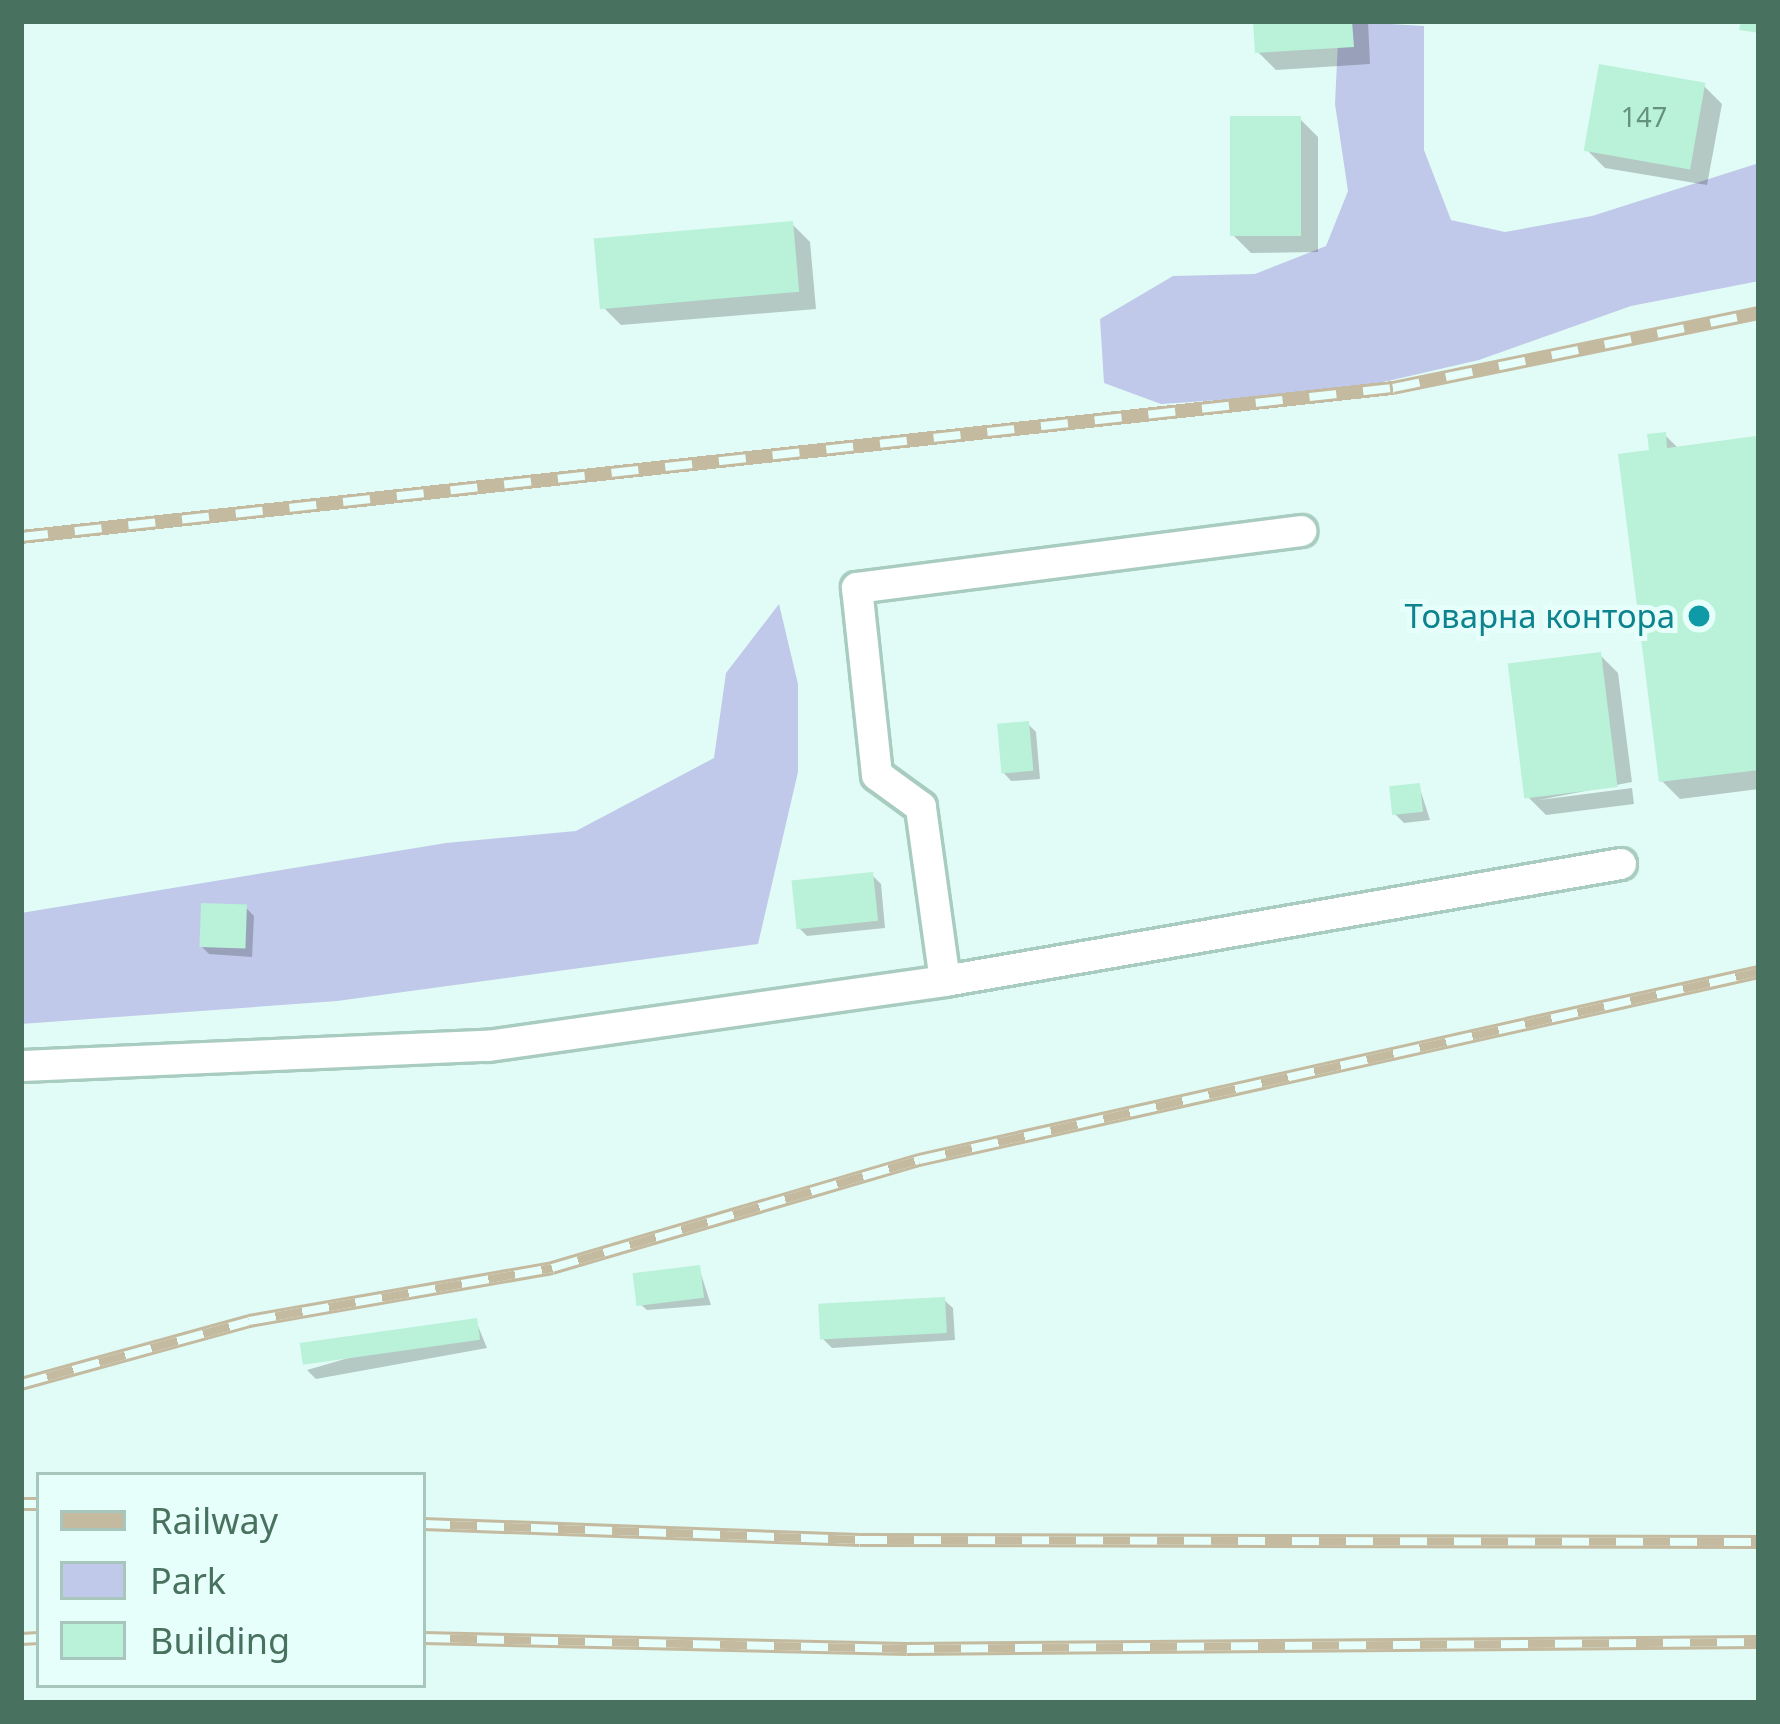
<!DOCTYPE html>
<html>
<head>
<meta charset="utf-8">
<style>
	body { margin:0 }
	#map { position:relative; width:1780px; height:1724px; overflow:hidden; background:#e1fcf6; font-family:"Noto Sans",sans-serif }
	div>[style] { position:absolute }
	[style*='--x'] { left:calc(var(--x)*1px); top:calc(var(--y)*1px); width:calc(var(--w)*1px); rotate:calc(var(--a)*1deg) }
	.green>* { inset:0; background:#c0c9e9 }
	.shadow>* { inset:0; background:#0003 }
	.building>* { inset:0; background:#b9f1d9; transform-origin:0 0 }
	.roads { filter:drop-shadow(3px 0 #a8ccbf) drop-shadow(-3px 0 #a8ccbf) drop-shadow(0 3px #a8ccbf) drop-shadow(0 -3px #a8ccbf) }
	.lane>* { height:30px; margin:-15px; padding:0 15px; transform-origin:15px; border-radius:15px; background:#fff }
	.rail>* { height:14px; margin-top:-7px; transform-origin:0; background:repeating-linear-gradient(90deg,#e6fffa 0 27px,#c4baa0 0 54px); box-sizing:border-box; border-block:3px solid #c4baa0 }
	.dots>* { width:33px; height:33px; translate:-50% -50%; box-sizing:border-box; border:6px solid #e6fffa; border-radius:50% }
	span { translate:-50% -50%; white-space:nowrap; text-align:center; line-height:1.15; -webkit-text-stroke:10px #e6fffa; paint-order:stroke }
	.number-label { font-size:27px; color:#64927e }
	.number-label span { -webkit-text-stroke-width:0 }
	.culture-label { font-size:33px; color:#0d838f }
	.right { translate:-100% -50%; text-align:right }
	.frame { position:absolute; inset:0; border:24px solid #48725f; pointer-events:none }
	.legend { position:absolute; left:36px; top:1472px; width:390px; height:216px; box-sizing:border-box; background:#e6fffa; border:3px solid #a7c7bc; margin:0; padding:15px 21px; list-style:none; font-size:36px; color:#48725f }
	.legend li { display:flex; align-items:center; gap:24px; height:60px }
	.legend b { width:60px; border:3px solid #a7c7bc }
</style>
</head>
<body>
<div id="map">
	<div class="green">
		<div style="clip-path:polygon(1339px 21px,1424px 26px,1424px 150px,1451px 220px,1505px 232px,1592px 216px,1759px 163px,1759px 281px,1631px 306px,1479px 360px,1340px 392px,1161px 404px,1104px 383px,1100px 319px,1173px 276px,1255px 274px,1326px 246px,1348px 191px,1335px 104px)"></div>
		<div style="clip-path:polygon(779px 604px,798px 684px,798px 772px,758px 944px,337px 1001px,21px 1024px,21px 913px,446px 843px,576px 831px,714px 758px,726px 673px)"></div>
	</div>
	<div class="shadow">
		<div style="clip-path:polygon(1256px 21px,1368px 21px,1370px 64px,1276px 70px,1258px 52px)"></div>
		<div style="clip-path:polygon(1704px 86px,1722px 104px,1707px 185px,1605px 168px,1587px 150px)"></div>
		<div style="clip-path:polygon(1300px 119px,1318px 137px,1318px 252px,1251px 253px,1233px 235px)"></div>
		<div style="clip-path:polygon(792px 224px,810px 242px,816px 309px,621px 325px,603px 307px)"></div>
		<div style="clip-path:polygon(1665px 435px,1679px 449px,1759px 444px,1759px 789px,1680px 799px,1662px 781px,1652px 453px)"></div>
		<div style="clip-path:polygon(1600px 655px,1618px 673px,1632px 782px,1539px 800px,1632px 788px,1634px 804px,1546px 815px,1528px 797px)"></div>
		<div style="clip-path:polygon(1028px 724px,1036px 732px,1040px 779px,1011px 781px,1003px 772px)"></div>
		<div style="clip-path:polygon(1419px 786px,1430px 820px,1404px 823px,1395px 814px)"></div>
		<div style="clip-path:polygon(872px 875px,881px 884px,885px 928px,807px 936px,798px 927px)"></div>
		<div style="clip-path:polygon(246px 908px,254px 916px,252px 957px,209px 954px,201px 946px)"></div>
		<div style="clip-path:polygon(699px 1268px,711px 1305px,647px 1310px,638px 1302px)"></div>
		<div style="clip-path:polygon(944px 1300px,953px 1308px,955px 1340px,832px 1348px,823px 1339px)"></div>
		<div style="clip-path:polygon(476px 1321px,487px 1348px,316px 1379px,307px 1370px)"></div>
	</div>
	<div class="building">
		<div style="clip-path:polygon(1253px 21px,1352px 21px,1354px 47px,1255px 53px)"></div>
		<div style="clip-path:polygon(1741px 21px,1759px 21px,1759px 33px,1739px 30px)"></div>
		<div style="left:1599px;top:64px;width:108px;height:88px;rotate:10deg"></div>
		<div style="left:1301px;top:116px;width:120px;height:71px;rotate:90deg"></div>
		<div style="left:793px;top:221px;width:71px;height:200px;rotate:85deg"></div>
		<div style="clip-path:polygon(1666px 432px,1667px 448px,1756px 436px,1759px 770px,1659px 782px,1618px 454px,1649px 450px,1647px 434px)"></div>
		<div style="left:1601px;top:652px;width:136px;height:94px;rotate:83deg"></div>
		<div style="left:1029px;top:721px;width:50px;height:32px;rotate:85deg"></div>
		<div style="left:1420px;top:783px;width:29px;height:31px;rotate:84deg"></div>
		<div style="left:873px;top:872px;width:49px;height:82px;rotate:84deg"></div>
		<div style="left:201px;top:903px;width:46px;height:44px;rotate:2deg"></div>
		<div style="left:700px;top:1265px;width:33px;height:68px;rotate:83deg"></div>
		<div style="left:945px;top:1297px;width:36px;height:127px;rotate:87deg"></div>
		<div style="left:477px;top:1318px;width:22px;height:179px;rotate:82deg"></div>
	</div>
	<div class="roads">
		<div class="lane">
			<div style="--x:945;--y:981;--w:176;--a:-97.9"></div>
			<div style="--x:921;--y:807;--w:54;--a:-144"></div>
			<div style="--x:877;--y:775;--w:188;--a:-96.1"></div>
			<div style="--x:857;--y:588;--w:448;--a:-7.3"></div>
			<div style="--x:21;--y:1066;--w:467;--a:-2.5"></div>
			<div style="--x:488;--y:1046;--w:462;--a:-8.1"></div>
			<div style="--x:945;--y:981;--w:686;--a:-9.82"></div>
		</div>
	</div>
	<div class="rail">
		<div style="--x:21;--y:537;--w:1380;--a:-6.2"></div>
		<div style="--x:1393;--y:388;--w:374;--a:-11.6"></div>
		<div style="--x:21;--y:1384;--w:237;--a:-15.4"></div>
		<div style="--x:249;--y:1321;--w:308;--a:-9.9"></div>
		<div style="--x:552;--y:1268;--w:383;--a:-16.4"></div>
		<div style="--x:919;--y:1160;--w:861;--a:-12.62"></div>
		<div style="--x:21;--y:1504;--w:18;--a:0"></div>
		<div style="--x:423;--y:1524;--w:437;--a:2.1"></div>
		<div style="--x:860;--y:1540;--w:899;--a:0.13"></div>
		<div style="--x:423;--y:1638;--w:484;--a:1.3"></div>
		<div style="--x:907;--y:1649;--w:852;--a:-0.47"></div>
		<div style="--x:21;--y:1639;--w:18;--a:-3"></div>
	</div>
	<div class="dots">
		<div style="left:1699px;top:616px;background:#0f9aa8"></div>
	</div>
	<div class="number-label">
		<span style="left:1644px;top:117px">147</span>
	</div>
	<div class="culture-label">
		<span class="right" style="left:1675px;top:616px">Товарна контора</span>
	</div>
	<div class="frame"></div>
	<ul class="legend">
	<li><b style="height:15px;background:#c4baa0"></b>Railway</li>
	<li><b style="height:33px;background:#c0c9e9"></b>Park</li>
	<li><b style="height:33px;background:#b9f1d9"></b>Building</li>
	</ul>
</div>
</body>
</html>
